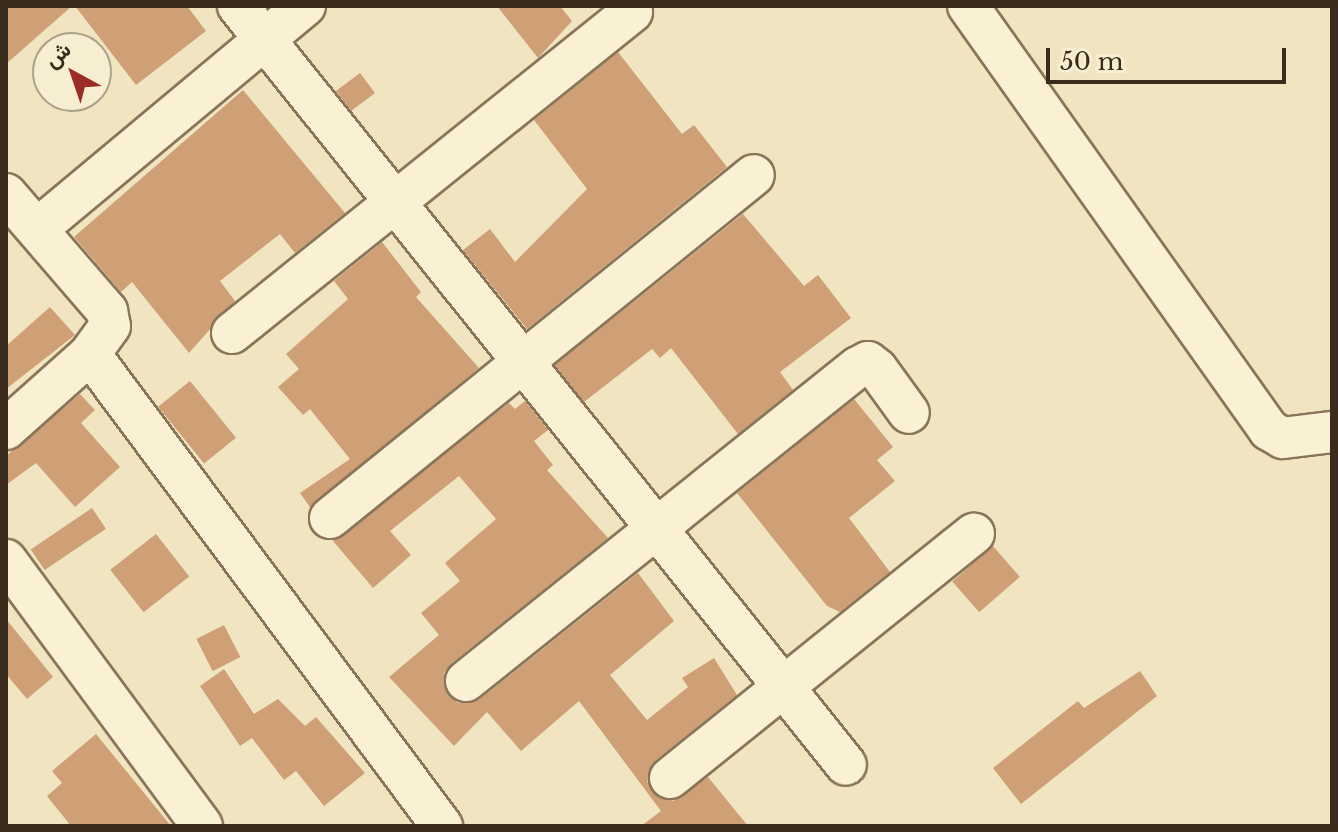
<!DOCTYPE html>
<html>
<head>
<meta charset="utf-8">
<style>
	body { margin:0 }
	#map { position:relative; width:1338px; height:832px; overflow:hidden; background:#f0e4c1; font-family:"Libre Baskerville",Vazirmatn,serif }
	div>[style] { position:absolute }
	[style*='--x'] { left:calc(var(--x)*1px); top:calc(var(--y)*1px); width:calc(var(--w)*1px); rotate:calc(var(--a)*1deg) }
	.building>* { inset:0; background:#cfa076; transform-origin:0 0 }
	.roads { filter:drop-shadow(2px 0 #8a7558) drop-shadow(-2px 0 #8a7558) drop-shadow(0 2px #8a7558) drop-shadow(0 -2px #8a7558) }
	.minor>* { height:40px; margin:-20px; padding:0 20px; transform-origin:20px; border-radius:20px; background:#faf1d5 }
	span { translate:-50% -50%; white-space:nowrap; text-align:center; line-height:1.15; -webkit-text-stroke:6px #f7eed1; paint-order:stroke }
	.frame { position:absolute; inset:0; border:8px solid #392c1d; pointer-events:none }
	.north { position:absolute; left:32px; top:32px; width:80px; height:80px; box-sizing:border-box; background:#f7eed1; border:2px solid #aba089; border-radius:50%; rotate:320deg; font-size:22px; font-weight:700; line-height:32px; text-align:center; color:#392c1d }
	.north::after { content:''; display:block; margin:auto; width:28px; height:36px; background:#9b2b26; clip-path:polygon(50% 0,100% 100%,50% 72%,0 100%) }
	.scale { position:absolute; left:1046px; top:48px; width:240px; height:36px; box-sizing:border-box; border:4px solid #392c1d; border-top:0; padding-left:10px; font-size:24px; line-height:28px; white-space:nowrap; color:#392c1d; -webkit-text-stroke:6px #f7eed1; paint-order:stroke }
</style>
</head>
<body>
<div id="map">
	<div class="building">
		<div style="clip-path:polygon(6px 6px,72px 6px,6px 64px)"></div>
		<div style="clip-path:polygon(75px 6px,187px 6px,206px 31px,136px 85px)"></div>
		<div style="clip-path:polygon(497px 6px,560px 6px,572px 21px,538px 58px)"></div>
		<div style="clip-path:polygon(618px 52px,682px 134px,694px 125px,727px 167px,527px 329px,463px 250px,490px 229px,515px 262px,587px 189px,534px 120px)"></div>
		<div style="left:360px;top:73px;width:25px;height:30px;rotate:53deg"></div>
		<div style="clip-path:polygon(243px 90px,345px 213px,295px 253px,280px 234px,220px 281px,235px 301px,189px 353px,132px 282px,121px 292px,74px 237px)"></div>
		<div style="clip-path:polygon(743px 214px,804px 286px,818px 275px,851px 318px,780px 372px,793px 390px,738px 434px,671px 348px,660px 358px,652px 349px,584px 402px,555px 365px)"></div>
		<div style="clip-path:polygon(382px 242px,421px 292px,416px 297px,479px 368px,310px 507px,300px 493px,350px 459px,310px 409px,303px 415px,278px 387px,299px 369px,286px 354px,348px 299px,334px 281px)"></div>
		<div style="clip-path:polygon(50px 307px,75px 335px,6px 389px,6px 346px)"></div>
		<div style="left:190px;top:381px;width:73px;height:41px;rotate:51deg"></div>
		<div style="clip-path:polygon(80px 394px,95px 410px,81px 423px,120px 467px,75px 507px,36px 463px,6px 485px,6px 456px)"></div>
		<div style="clip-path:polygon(854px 399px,893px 447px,877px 460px,895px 481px,849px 518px,890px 572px,840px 612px,827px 606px,737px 493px)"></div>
		<div style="clip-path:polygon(525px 401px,548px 430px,534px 441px,553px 465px,547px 470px,608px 538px,452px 663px,444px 673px,448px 695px,458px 703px,480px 699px,638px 573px,674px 621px,610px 675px,647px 720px,688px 687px,682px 678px,714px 658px,737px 695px,656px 760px,647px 782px,673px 801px,708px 777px,748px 826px,641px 826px,661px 811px,579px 701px,521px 751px,487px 712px,454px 746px,389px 677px,439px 635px,421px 613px,460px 581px,445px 563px,496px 519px,459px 476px,390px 531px,411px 555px,373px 588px,333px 541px,509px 403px,515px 409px)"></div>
		<div style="left:92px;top:508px;width:25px;height:74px;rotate:56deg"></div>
		<div style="left:156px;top:534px;width:54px;height:58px;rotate:52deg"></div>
		<div style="left:993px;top:546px;width:41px;height:54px;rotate:49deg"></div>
		<div style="clip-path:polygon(6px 619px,53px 677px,27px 699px,6px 674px)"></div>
		<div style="left:224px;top:625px;width:36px;height:31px;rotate:63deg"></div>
		<div style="clip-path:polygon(224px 669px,254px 714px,278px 699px,305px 726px,316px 717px,365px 773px,324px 806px,296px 771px,284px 780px,252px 738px,240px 746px,200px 686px)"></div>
		<div style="clip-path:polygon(1140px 671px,1157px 696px,1021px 804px,993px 768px,1078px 701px,1084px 708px)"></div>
		<div style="clip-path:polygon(96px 734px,171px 826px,71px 826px,47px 796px,62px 783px,52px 771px)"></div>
	</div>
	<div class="roads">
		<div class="minor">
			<div style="--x:238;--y:6;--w:972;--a:51.3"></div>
			<div style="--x:968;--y:6;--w:520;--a:54.63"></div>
			<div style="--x:1269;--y:430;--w:16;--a:30"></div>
			<div style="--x:1283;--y:438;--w:49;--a:-7"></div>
			<div style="--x:6;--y:194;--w:155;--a:49.2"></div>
			<div style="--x:107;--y:311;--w:15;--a:79"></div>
			<div style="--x:110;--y:326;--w:34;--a:126"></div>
			<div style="--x:90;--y:354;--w:589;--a:53.29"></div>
			<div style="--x:37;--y:229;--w:349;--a:-39.8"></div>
			<div style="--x:232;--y:333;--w:513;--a:-38.75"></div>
			<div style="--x:6;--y:429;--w:113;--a:-41.8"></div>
			<div style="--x:330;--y:518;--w:545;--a:-38.97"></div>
			<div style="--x:6;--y:560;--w:330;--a:53.6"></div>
			<div style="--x:466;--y:681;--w:502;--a:-38.7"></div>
			<div style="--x:858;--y:367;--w:11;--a:-27"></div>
			<div style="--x:868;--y:362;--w:11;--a:38"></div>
			<div style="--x:877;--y:369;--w:54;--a:54"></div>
			<div style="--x:670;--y:778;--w:390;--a:-38.8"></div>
		</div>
	</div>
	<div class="frame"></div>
	<div class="north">ش</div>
	<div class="scale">50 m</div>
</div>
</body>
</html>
